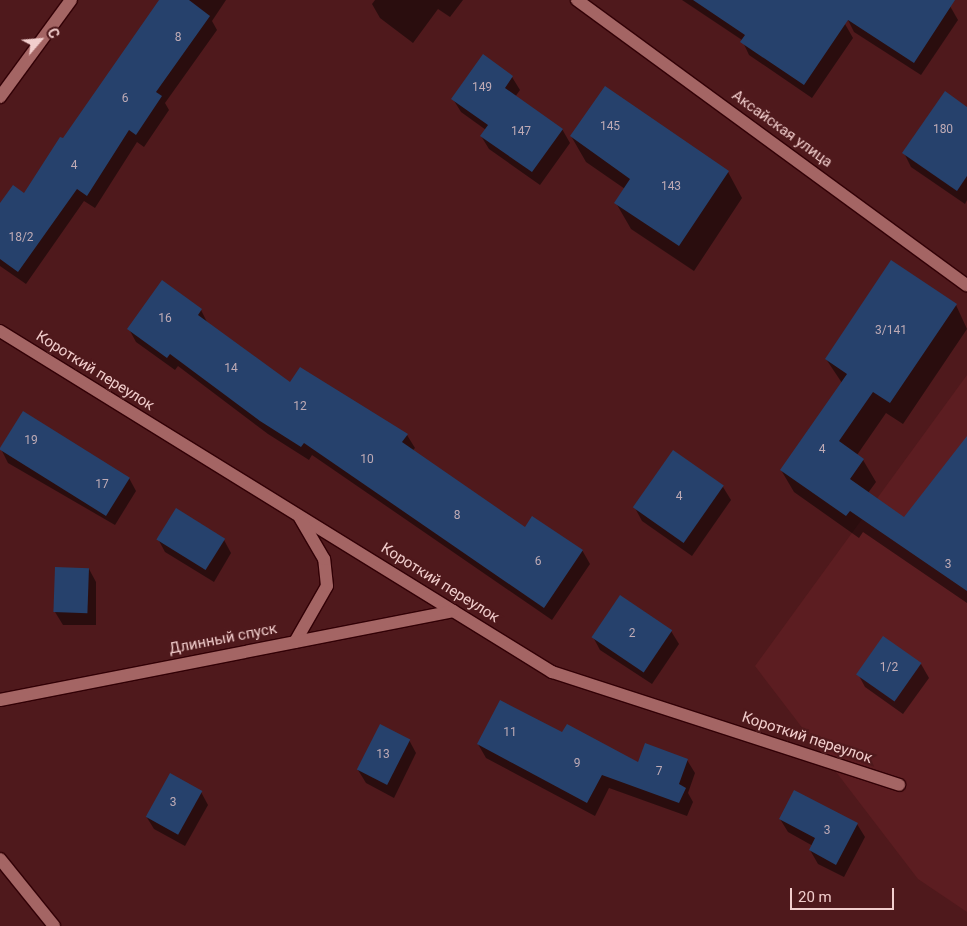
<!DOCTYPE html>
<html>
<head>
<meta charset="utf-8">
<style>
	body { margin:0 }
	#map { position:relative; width:967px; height:926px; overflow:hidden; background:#4f191c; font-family:Roboto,sans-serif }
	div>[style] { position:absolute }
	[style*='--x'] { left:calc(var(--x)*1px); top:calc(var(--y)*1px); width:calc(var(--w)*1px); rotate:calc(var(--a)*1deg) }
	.built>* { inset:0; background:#5c1d21 }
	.shadow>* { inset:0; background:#0007 }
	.building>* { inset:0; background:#26416c; transform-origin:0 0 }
	.roads { filter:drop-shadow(1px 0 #320006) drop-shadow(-1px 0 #320006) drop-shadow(0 1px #320006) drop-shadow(0 -1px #320006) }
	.street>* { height:12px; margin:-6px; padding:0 6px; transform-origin:6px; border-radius:6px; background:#a46564 }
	span { translate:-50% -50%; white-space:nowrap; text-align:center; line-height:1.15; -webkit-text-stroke:4.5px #4f191c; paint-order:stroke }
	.number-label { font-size:12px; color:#bfabb5 }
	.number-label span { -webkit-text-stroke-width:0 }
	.street-label { font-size:15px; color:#f2cecd }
	.north { position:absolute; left:15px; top:15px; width:50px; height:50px; -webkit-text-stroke:4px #4f191c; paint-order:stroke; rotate:63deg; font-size:14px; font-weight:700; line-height:20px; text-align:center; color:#f2cecd }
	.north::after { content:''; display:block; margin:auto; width:18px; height:22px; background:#f2cecd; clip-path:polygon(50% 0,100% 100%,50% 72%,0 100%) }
	.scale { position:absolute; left:790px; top:888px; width:104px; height:22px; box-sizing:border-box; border:2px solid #f2cecd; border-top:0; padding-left:6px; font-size:15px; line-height:18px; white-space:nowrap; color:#f2cecd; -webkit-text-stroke:4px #4f191c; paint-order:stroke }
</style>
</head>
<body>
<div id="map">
	<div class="built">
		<div style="clip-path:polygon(967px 375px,967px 912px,918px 879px,755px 666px)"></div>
	</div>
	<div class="shadow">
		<div style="clip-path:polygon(160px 0,226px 0,212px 21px,217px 30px,165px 103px,169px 110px,144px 147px,137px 142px,95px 208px,84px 201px,26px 284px,0 266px,0 205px,25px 195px)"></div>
		<div style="clip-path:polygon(375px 0,463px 0,450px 17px,438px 9px,413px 43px,380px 18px,372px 4px)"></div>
		<div style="clip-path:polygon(682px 0,810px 0,845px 24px,853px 38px,812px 98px,749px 55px,742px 40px)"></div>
		<div style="clip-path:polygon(858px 0,941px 0,950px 6px,958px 20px,921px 75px,854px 32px,847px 18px)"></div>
		<div style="clip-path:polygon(512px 77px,520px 90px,515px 97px,562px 129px,570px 143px,540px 185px,489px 149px,481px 136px,486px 130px,461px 112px,453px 99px)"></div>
		<div style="clip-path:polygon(967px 108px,967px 200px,965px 204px,911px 167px,904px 153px)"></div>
		<div style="clip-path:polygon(571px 136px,728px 172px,742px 198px,694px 271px,631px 229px,616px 203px,625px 189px,586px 162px)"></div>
		<div style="clip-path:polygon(956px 305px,967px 329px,903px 424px,886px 413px,857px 455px,863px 460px,876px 482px,868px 493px,905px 519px,967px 446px,967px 603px,863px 532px,859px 538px,794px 492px,781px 470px,842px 383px,826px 359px)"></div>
		<div style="clip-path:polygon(201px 310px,208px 324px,290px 384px,407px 435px,415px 448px,412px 451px,525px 529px,582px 550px,590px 564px,552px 620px,312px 455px,309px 460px,268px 434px,178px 366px,175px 370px,136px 342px,129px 329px)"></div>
		<div style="clip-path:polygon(1px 449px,129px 478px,136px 491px,115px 525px,8px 463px)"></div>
		<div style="clip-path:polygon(723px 487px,731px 500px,692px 556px,642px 521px,635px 508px)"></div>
		<div style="clip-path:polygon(158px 539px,224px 540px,231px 553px,214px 582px,165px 552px)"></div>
		<div style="clip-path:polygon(89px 569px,96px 582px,96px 625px,63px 625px,55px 612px)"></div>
		<div style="clip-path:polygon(671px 631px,679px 644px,652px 684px,600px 650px,593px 637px)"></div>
		<div style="clip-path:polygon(921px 664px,929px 678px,903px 714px,865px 687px,858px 674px)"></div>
		<div style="clip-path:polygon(563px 734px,639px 764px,687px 760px,695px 773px,688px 793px,693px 802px,687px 816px,609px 788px,595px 816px,486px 758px,478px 744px)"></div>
		<div style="clip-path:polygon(409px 740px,416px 753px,394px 798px,366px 783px,358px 770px)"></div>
		<div style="clip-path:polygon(201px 792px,208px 805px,185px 846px,154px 829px,146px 816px)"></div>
		<div style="clip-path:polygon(780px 819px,857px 824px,865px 837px,844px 877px,818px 864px,810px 850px,813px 846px,788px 832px)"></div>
	</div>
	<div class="building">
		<div style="clip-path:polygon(159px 0,189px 0,210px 16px,156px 92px,162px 96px,136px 135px,129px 130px,87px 196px,77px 189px,18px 272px,0 259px,0 203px,13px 185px,24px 193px,60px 137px,63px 138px)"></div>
		<div style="clip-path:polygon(693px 0,955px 0,914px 63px,848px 20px,804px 85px,740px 42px,745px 35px)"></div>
		<div style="clip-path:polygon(483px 54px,513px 76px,505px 88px,563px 129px,532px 172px,480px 136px,488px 125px,451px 99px)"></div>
		<div style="clip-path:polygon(605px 86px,729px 171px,679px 246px,614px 203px,630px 179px,570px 136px)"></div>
		<div style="clip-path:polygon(945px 91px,967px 107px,967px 176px,957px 191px,902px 153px)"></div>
		<div style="clip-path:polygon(891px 260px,957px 304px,890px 403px,873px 392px,839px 441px,864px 459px,850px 479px,904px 517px,967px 436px,967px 591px,850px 511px,846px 516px,780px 470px,847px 374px,825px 359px)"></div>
		<div style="clip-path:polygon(162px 280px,202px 309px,198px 315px,290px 382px,300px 367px,408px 434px,402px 442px,525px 527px,532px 516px,583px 550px,544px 608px,304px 443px,301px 447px,260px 421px,170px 354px,167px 358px,127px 329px)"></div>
		<div style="left:23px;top:411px;width:126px;height:45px;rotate:32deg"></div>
		<div style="left:673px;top:450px;width:62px;height:70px;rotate:35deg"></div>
		<div style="left:176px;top:508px;width:58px;height:37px;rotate:32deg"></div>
		<div style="left:55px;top:567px;width:34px;height:45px;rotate:2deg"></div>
		<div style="left:620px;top:595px;width:63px;height:51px;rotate:34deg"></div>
		<div style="left:883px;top:636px;width:47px;height:47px;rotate:35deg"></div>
		<div style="clip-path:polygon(500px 700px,562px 732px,567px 724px,638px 762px,645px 743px,688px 759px,679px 784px,686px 788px,679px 803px,602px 775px,587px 803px,477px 744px)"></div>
		<div style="left:380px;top:724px;width:34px;height:51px;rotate:27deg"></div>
		<div style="left:170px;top:773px;width:37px;height:50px;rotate:29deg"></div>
		<div style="clip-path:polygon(794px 790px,858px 823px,836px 865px,809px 850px,815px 838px,779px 819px)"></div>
	</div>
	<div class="roads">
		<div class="street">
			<div style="--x:577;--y:0;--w:483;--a:36.2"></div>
			<div style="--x:0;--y:97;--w:120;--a:-53.8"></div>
			<div style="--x:0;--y:331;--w:649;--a:31.71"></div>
			<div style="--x:552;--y:672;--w:365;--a:18"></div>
			<div style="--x:295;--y:642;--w:64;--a:-60.3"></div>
			<div style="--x:327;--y:586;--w:27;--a:-96"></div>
			<div style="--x:324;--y:559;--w:48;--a:-120.3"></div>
			<div style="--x:0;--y:700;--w:462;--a:-11.1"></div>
			<div style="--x:0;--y:859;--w:86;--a:51.1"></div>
		</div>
	</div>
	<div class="number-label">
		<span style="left:178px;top:38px">8</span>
		<span style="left:482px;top:88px">149</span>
		<span style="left:125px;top:99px">6</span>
		<span style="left:610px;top:127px">145</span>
		<span style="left:943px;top:130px">180</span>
		<span style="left:521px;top:132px">147</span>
		<span style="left:74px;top:166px">4</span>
		<span style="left:671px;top:187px">143</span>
		<span style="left:21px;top:238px">18/2</span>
		<span style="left:165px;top:319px">16</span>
		<span style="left:891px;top:331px">3/141</span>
		<span style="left:231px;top:369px">14</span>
		<span style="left:300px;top:407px">12</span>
		<span style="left:31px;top:441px">19</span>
		<span style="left:822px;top:450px">4</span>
		<span style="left:367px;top:460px">10</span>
		<span style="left:102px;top:485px">17</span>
		<span style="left:679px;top:497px">4</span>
		<span style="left:457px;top:516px">8</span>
		<span style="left:538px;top:562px">6</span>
		<span style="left:948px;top:565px">3</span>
		<span style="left:632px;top:634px">2</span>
		<span style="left:889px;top:668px">1/2</span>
		<span style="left:510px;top:733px">11</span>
		<span style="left:383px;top:755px">13</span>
		<span style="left:577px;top:764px">9</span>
		<span style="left:659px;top:772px">7</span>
		<span style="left:173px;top:803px">3</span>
		<span style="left:827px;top:831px">3</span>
	</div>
	<div class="street-label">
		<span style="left:782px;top:129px;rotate:36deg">Аксайская улица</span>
		<span style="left:95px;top:371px;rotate:32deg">Короткий переулок</span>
		<span style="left:440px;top:583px;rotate:32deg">Короткий переулок</span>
		<span style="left:223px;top:639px;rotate:-11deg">Длинный спуск</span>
		<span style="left:807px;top:738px;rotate:18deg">Короткий переулок</span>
	</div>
	<div class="north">С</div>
	<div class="scale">20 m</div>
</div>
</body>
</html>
